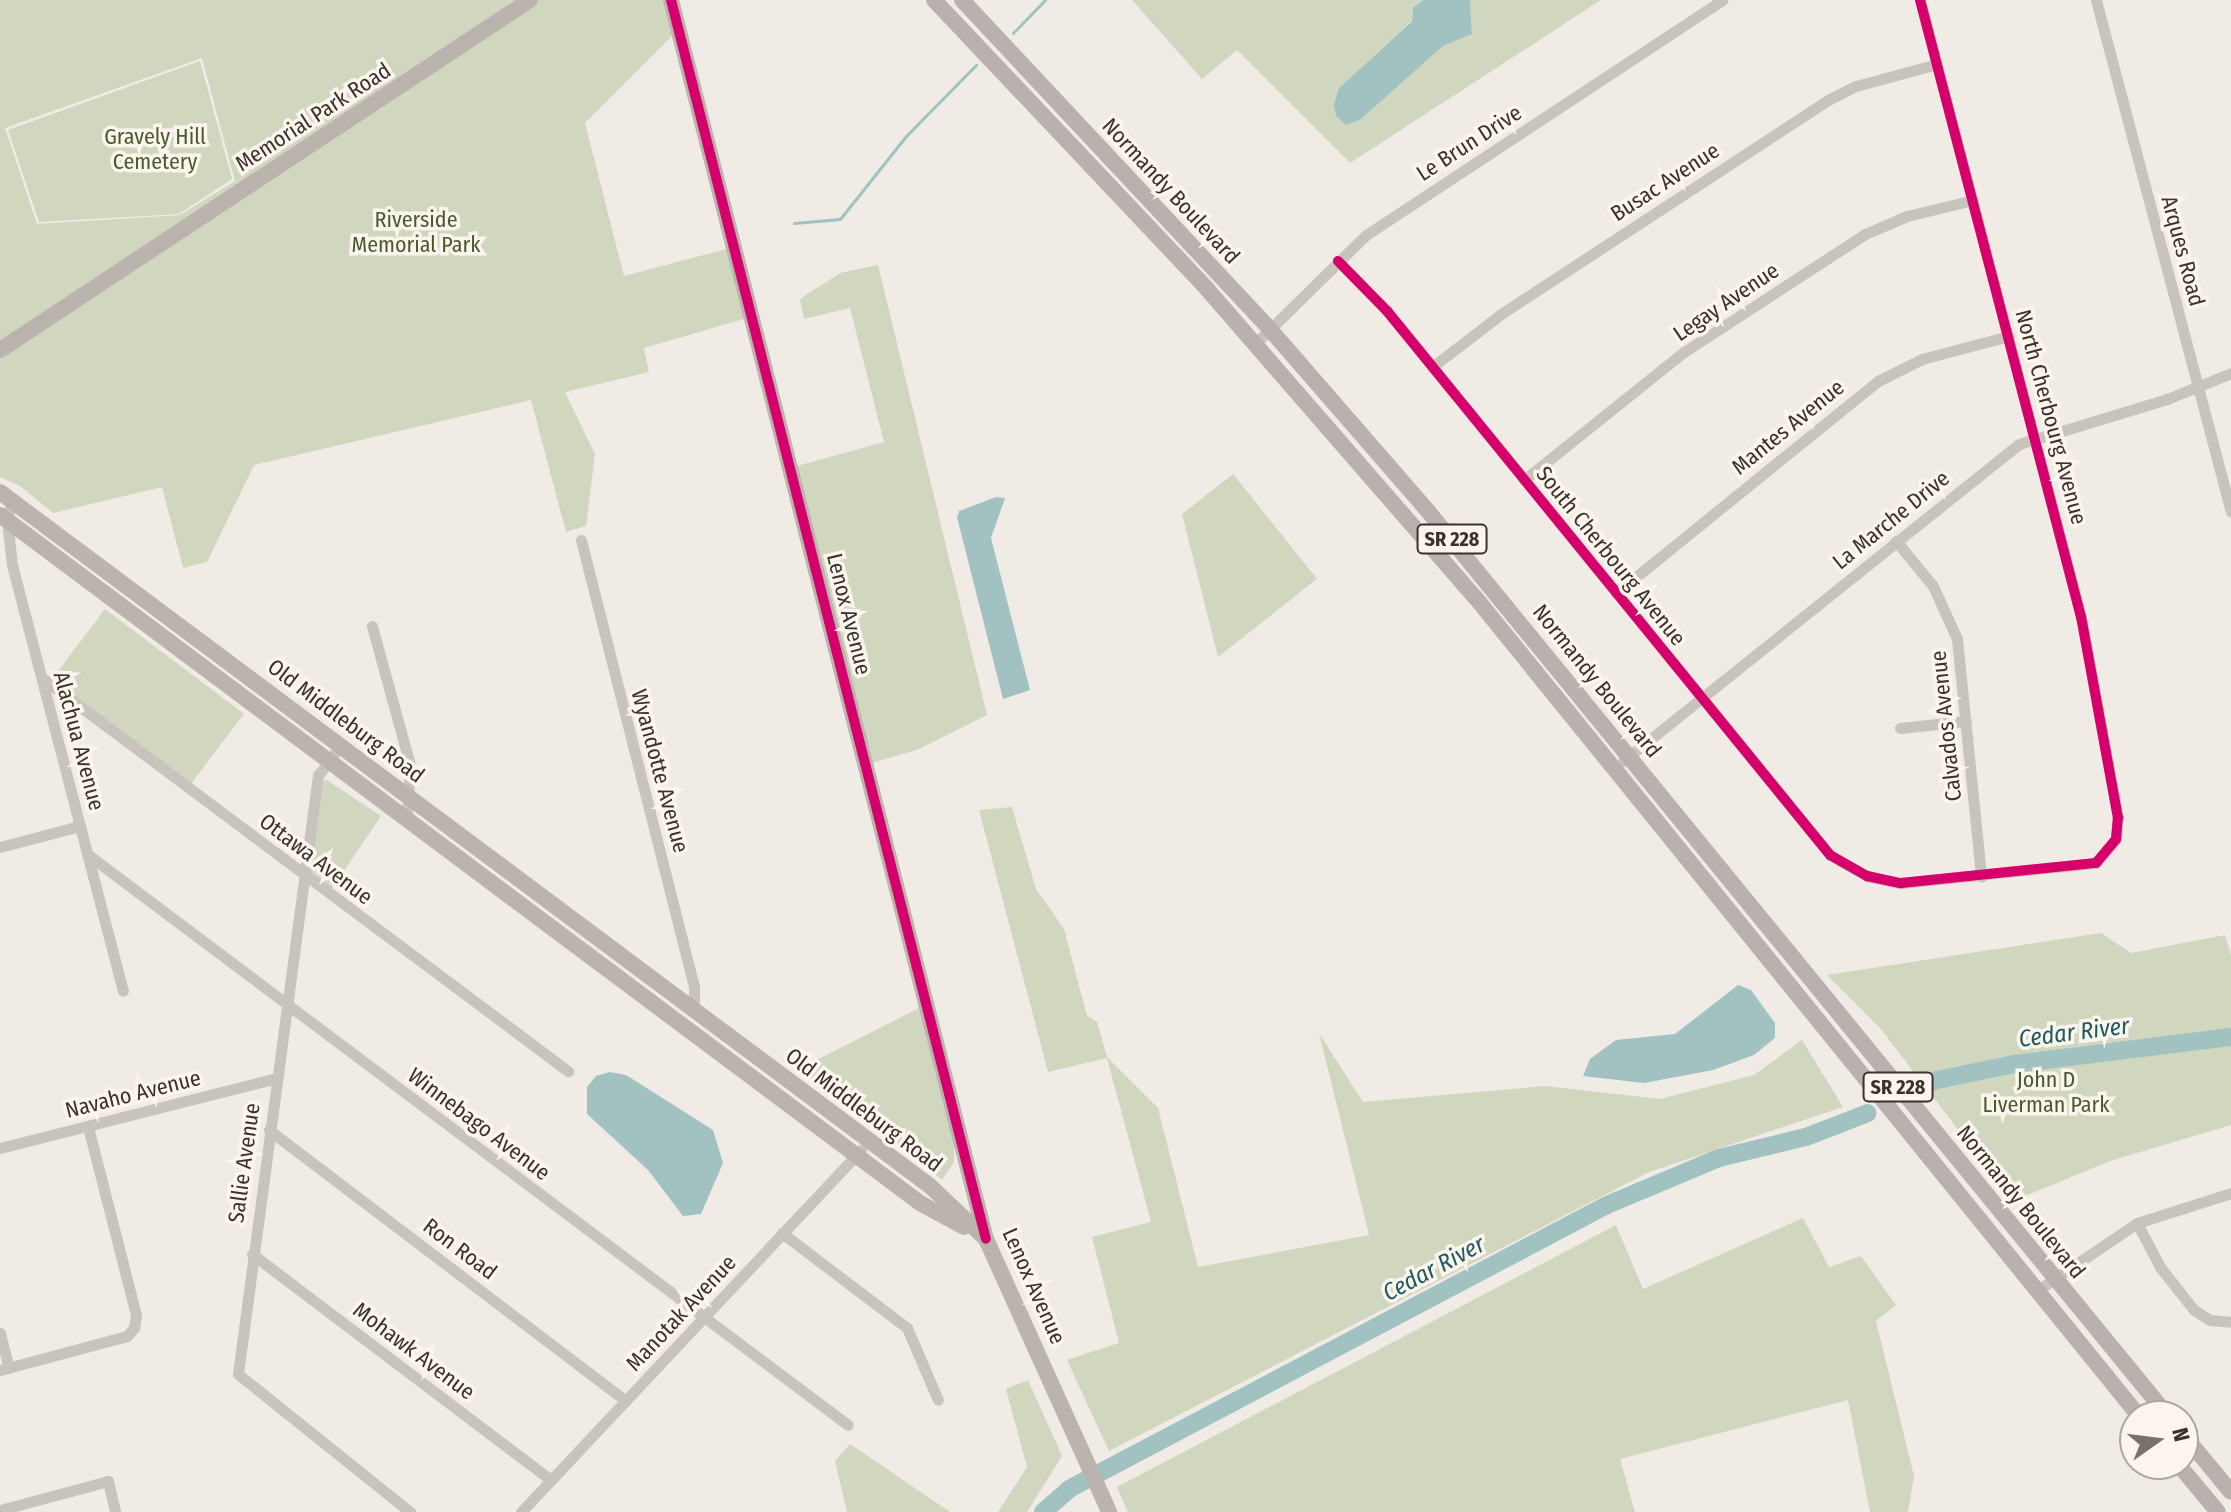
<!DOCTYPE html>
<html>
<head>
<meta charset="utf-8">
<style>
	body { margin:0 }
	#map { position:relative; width:2231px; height:1512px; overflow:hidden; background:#f0ebe5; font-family:"Fira Sans Condensed",sans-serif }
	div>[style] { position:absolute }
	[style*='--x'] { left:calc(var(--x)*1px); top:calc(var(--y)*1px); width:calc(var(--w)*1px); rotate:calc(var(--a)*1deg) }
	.green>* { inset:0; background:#d1d6bf; transform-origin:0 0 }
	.water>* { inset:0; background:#a1c2c1 }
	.stream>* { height:3px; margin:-1.5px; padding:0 1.5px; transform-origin:1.5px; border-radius:1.5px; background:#a1c2c1 }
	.river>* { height:18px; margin:-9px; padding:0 9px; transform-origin:9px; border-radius:9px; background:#a1c2c1 }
	.street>* { height:11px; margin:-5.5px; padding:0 5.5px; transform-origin:5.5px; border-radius:5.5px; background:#c9c3be }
	.secondary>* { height:16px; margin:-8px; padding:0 8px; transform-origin:8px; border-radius:8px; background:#bab3ae }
	.primary>* { height:16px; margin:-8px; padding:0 8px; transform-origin:8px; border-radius:8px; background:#b8b1ad }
	.cycleway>* { height:10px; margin:-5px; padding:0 5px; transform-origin:5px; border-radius:5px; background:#d6006c }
	span { translate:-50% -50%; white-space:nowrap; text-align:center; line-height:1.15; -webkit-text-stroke:7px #fbf5ee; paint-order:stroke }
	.shield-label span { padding:2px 6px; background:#fbf5ee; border:2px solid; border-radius:6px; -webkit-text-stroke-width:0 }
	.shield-label { font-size:20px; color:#3b302b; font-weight:700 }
	.street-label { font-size:22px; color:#3b302b }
	.park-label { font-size:22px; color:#4a5a2e }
	.water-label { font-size:24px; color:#1f5a5e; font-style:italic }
	.north { position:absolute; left:2119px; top:1400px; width:80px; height:80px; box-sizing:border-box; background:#fbf5ee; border:2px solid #aea6a0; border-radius:50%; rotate:76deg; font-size:22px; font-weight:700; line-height:32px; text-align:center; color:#3b302b }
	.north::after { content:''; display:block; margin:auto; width:28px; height:36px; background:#7a716c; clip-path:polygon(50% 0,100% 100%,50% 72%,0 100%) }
</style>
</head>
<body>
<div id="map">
	<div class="green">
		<div style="clip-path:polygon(evenodd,0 0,663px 0,673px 35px,585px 123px,624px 276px,730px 248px,747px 318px,644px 348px,649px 372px,565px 392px,595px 454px,586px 526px,566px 532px,531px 400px,254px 465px,207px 562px,183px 568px,162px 487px,53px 513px,20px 486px,0 477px,0 0,202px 58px,235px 181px,180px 215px,37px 224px,5px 128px,202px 58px)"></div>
		<div style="clip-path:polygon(1132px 0,1423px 0,1413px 8px,1412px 20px,1339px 88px,1336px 116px,1346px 125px,1360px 120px,1443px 46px,1472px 34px,1470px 0,1601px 0,1350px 163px,1237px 50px,1202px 79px)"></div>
		<div style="clip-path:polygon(200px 61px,232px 179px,179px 214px,39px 222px,8px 130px)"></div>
		<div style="clip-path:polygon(878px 265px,987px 715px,919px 749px,872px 763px,797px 466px,884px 442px,850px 308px,804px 319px,800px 299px,840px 273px)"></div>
		<div style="clip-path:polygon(1233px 474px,1317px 579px,1218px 657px,1182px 514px)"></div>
		<div style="left:105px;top:609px;width:174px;height:88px;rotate:37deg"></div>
		<div style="clip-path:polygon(327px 780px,381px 816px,331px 890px,308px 871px,321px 783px)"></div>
		<div style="clip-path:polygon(1012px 807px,1036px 889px,1064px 929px,1087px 1016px,1097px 1022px,1107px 1057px,1158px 1108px,1198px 1267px,1369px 1235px,1319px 1033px,1363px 1102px,1545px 1086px,1660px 1099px,1754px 1075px,1802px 1040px,1843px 1107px,1649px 1172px,1109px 1451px,1067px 1360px,1119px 1343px,1092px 1237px,1151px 1222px,1107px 1058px,1048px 1072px,979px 810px)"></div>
		<div style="clip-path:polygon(2101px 933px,2131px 953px,2225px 935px,2231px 955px,2231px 1125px,2110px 1161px,2013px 1201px,1880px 1028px,1827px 975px)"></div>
		<div style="clip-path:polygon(921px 1007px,954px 1122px,954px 1162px,942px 1180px,799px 1069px)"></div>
		<div style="clip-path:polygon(1803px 1218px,1829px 1267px,1861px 1256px,1896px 1305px,1876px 1321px,1914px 1476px,1908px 1512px,1870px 1512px,1848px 1400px,1620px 1459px,1635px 1512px,1128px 1512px,1117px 1487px,1616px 1225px,1643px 1289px)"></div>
		<div style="clip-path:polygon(1028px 1380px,1062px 1456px,1027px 1512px,998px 1512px,1027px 1467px,1006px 1389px)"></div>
		<div style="clip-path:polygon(850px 1444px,950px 1512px,847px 1512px,835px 1461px)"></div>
	</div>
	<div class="water">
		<div style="clip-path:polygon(1423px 0,1470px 0,1472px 34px,1443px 46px,1360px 120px,1346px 125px,1336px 116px,1334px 105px,1339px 88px,1412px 21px,1413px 8px)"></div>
		<div style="clip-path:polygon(996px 497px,1005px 498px,991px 538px,1030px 690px,1003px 699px,957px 517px,959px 511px)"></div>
		<div style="clip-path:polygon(1738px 985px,1751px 990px,1775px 1023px,1775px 1038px,1754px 1055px,1713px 1070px,1644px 1083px,1583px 1076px,1590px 1059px,1616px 1040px,1675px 1034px)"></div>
		<div style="clip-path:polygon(610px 1072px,626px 1075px,713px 1130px,723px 1163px,701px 1214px,683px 1216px,648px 1170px,587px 1114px,587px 1087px,596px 1076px)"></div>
	</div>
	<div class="stream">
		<div style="--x:1013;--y:33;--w:46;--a:-45.9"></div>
		<div style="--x:794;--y:223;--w:46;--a:-5"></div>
		<div style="--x:840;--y:219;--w:106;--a:-51.5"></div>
		<div style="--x:906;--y:136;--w:100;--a:-45.4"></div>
	</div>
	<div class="river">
		<div style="--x:1923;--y:1083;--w:93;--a:-11.8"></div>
		<div style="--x:2014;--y:1064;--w:219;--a:-7.1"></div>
		<div style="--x:1043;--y:1512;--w:35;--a:-41"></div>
		<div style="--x:1069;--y:1489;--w:608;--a:-27.83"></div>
		<div style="--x:1607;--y:1205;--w:121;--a:-22.8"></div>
		<div style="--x:1719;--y:1158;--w:89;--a:-13.6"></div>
		<div style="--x:1806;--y:1137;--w:66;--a:-21.2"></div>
	</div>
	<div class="street">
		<div style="--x:2096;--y:0;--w:529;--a:75.23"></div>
		<div style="--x:1338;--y:261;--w:70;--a:45.6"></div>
		<div style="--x:1387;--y:311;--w:702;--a:50.84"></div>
		<div style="--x:1830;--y:855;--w:43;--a:29.6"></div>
		<div style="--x:1867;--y:876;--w:35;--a:12"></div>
		<div style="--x:1901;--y:883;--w:196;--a:-5.9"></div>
		<div style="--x:2096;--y:863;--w:31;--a:-50"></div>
		<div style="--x:2116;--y:839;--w:21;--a:-85"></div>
		<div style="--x:2118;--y:818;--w:204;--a:-100.4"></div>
		<div style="--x:2081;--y:617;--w:638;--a:-104.62"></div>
		<div style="--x:1256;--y:343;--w:154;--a:-44.5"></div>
		<div style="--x:1366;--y:235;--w:427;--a:-33.4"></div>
		<div style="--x:1432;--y:367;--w:91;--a:-37.4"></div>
		<div style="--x:1504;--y:312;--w:387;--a:-33.2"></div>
		<div style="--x:1828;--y:100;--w:31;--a:-27"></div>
		<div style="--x:1856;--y:86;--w:84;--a:-15.2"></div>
		<div style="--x:1524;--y:480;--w:205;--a:-38.7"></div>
		<div style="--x:1684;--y:352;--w:216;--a:-33.1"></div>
		<div style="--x:1865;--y:234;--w:46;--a:-23.2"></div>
		<div style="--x:1907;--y:216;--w:68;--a:-13.6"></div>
		<div style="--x:12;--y:500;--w:21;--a:104"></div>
		<div style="--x:7;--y:520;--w:45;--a:83.7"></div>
		<div style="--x:12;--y:565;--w:440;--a:75.4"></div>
		<div style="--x:581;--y:540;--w:461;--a:75.8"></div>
		<div style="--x:694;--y:987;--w:25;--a:90"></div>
		<div style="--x:1896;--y:541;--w:58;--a:50.6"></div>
		<div style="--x:1933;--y:586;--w:58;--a:65.6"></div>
		<div style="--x:1957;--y:639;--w:239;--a:84.2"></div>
		<div style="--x:1616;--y:593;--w:337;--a:-39"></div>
		<div style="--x:1878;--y:381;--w:49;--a:-26.6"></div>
		<div style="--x:1922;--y:359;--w:90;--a:-14.8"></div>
		<div style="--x:372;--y:626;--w:144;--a:74.7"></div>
		<div style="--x:410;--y:765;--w:52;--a:93.3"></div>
		<div style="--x:42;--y:678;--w:657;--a:36.77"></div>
		<div style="--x:1900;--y:728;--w:66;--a:-6.1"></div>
		<div style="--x:341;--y:745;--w:38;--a:127"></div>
		<div style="--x:318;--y:775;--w:604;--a:97.61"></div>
		<div style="--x:238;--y:1374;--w:221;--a:38.7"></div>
		<div style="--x:1623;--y:761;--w:507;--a:-38.68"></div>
		<div style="--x:2019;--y:444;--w:155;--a:-16.9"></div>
		<div style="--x:2167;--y:399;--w:69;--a:-22.1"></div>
		<div style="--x:0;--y:847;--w:83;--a:-14.7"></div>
		<div style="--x:87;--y:854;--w:951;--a:36.88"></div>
		<div style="--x:269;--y:1130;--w:448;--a:37.2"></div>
		<div style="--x:0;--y:1148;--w:285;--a:-14.2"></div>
		<div style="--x:2137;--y:1223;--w:50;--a:62.4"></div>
		<div style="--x:2160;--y:1267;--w:55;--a:51.7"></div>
		<div style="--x:2194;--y:1310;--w:19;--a:32"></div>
		<div style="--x:2210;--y:1320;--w:21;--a:5"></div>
		<div style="--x:782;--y:1233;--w:157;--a:37.2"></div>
		<div style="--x:907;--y:1328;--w:78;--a:66.7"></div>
		<div style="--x:252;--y:1254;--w:375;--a:37.1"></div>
		<div style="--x:2038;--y:1290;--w:120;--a:-34.1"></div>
		<div style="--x:2137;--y:1223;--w:99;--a:-17.7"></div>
		<div style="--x:0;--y:1333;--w:36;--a:76"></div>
		<div style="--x:0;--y:1370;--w:131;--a:-15"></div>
		<div style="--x:127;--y:1336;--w:11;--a:-49"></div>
		<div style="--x:134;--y:1328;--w:13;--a:-81"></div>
		<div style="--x:136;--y:1315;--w:195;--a:-104.3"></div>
		<div style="--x:0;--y:1510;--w:112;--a:-15"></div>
		<div style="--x:108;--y:1481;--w:32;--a:77"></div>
		<div style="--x:521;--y:1512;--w:497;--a:-46.8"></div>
	</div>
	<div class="secondary">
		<div style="--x:671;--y:0;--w:1278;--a:75.74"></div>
		<div style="--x:986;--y:1239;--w:299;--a:65.7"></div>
		<div style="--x:0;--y:350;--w:635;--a:-33.44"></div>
		<div style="--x:0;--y:492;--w:1160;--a:36.73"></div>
		<div style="--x:930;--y:1186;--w:77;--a:43.4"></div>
		<div style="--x:0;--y:515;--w:1149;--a:36.79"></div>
		<div style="--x:920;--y:1203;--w:50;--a:28.6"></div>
	</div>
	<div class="primary">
		<div style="--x:934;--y:0;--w:398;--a:46.6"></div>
		<div style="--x:1207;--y:289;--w:408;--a:49"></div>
		<div style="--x:1475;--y:597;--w:1054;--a:50.97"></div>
		<div style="--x:962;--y:0;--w:448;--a:46.9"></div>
		<div style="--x:1268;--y:327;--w:242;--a:49"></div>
		<div style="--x:1427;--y:510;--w:1170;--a:50.72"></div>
		<div style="--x:2183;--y:1434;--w:75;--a:50.4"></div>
		<div style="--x:2178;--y:1464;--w:62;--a:50.2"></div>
	</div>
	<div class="cycleway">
		<div style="--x:671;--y:0;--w:1278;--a:75.74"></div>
		<div style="--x:1338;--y:261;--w:70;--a:45.6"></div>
		<div style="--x:1387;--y:311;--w:702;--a:50.84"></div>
		<div style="--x:1830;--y:855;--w:43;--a:29.6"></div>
		<div style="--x:1867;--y:876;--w:35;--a:12"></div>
		<div style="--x:1901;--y:883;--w:196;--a:-5.9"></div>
		<div style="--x:2096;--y:863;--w:31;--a:-50"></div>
		<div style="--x:2116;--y:839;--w:21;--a:-85"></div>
		<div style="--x:2118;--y:818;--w:204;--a:-100.4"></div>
		<div style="--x:2081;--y:617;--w:638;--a:-104.62"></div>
	</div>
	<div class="shield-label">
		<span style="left:1452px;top:539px">SR 228</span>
		<span style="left:1898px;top:1087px">SR 228</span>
	</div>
	<div class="street-label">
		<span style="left:313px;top:117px;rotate:-33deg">Memorial Park Road</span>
		<span style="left:1469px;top:143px;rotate:-33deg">Le Brun Drive</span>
		<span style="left:1665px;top:182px;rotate:-33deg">Busac Avenue</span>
		<span style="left:1171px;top:191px;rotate:47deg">Normandy Boulevard</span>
		<span style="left:2183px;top:251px;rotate:75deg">Arques Road</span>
		<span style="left:1726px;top:302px;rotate:-34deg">Legay Avenue</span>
		<span style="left:2051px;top:417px;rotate:75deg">North Cherbourg Avenue</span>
		<span style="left:1788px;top:427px;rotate:-39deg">Mantes Avenue</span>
		<span style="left:1891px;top:520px;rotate:-39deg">La Marche Drive</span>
		<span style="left:1611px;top:556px;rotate:51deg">South Cherbourg Avenue</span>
		<span style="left:849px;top:614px;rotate:76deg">Lenox Avenue</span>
		<span style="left:1597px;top:681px;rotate:51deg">Normandy Boulevard</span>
		<span style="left:346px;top:721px;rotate:37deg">Old Middleburg Road</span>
		<span style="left:1946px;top:726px;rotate:-96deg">Calvados Avenue</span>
		<span style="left:79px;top:741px;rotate:75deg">Alachua Avenue</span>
		<span style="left:660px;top:771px;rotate:75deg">Wyandotte Avenue</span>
		<span style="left:316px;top:859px;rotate:37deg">Ottawa Avenue</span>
		<span style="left:133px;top:1094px;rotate:-14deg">Navaho Avenue</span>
		<span style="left:864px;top:1110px;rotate:37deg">Old Middleburg Road</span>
		<span style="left:479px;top:1124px;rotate:37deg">Winnebago Avenue</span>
		<span style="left:244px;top:1163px;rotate:-82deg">Sallie Avenue</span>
		<span style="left:2021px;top:1202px;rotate:51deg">Normandy Boulevard</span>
		<span style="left:460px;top:1249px;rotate:37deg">Ron Road</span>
		<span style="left:1034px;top:1286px;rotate:66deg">Lenox Avenue</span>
		<span style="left:681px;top:1313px;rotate:-47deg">Manotak Avenue</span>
		<span style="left:414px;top:1351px;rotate:37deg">Mohawk Avenue</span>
	</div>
	<div class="park-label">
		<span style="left:155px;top:149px">Gravely Hill<br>Cemetery</span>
		<span style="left:416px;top:232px">Riverside<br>Memorial Park</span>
		<span style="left:2046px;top:1092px">John D<br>Liverman Park</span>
	</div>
	<div class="water-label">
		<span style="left:2074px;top:1033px;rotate:-7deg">Cedar River</span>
		<span style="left:1434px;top:1269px;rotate:-28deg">Cedar River</span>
	</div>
	<div class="north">N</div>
</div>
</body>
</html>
